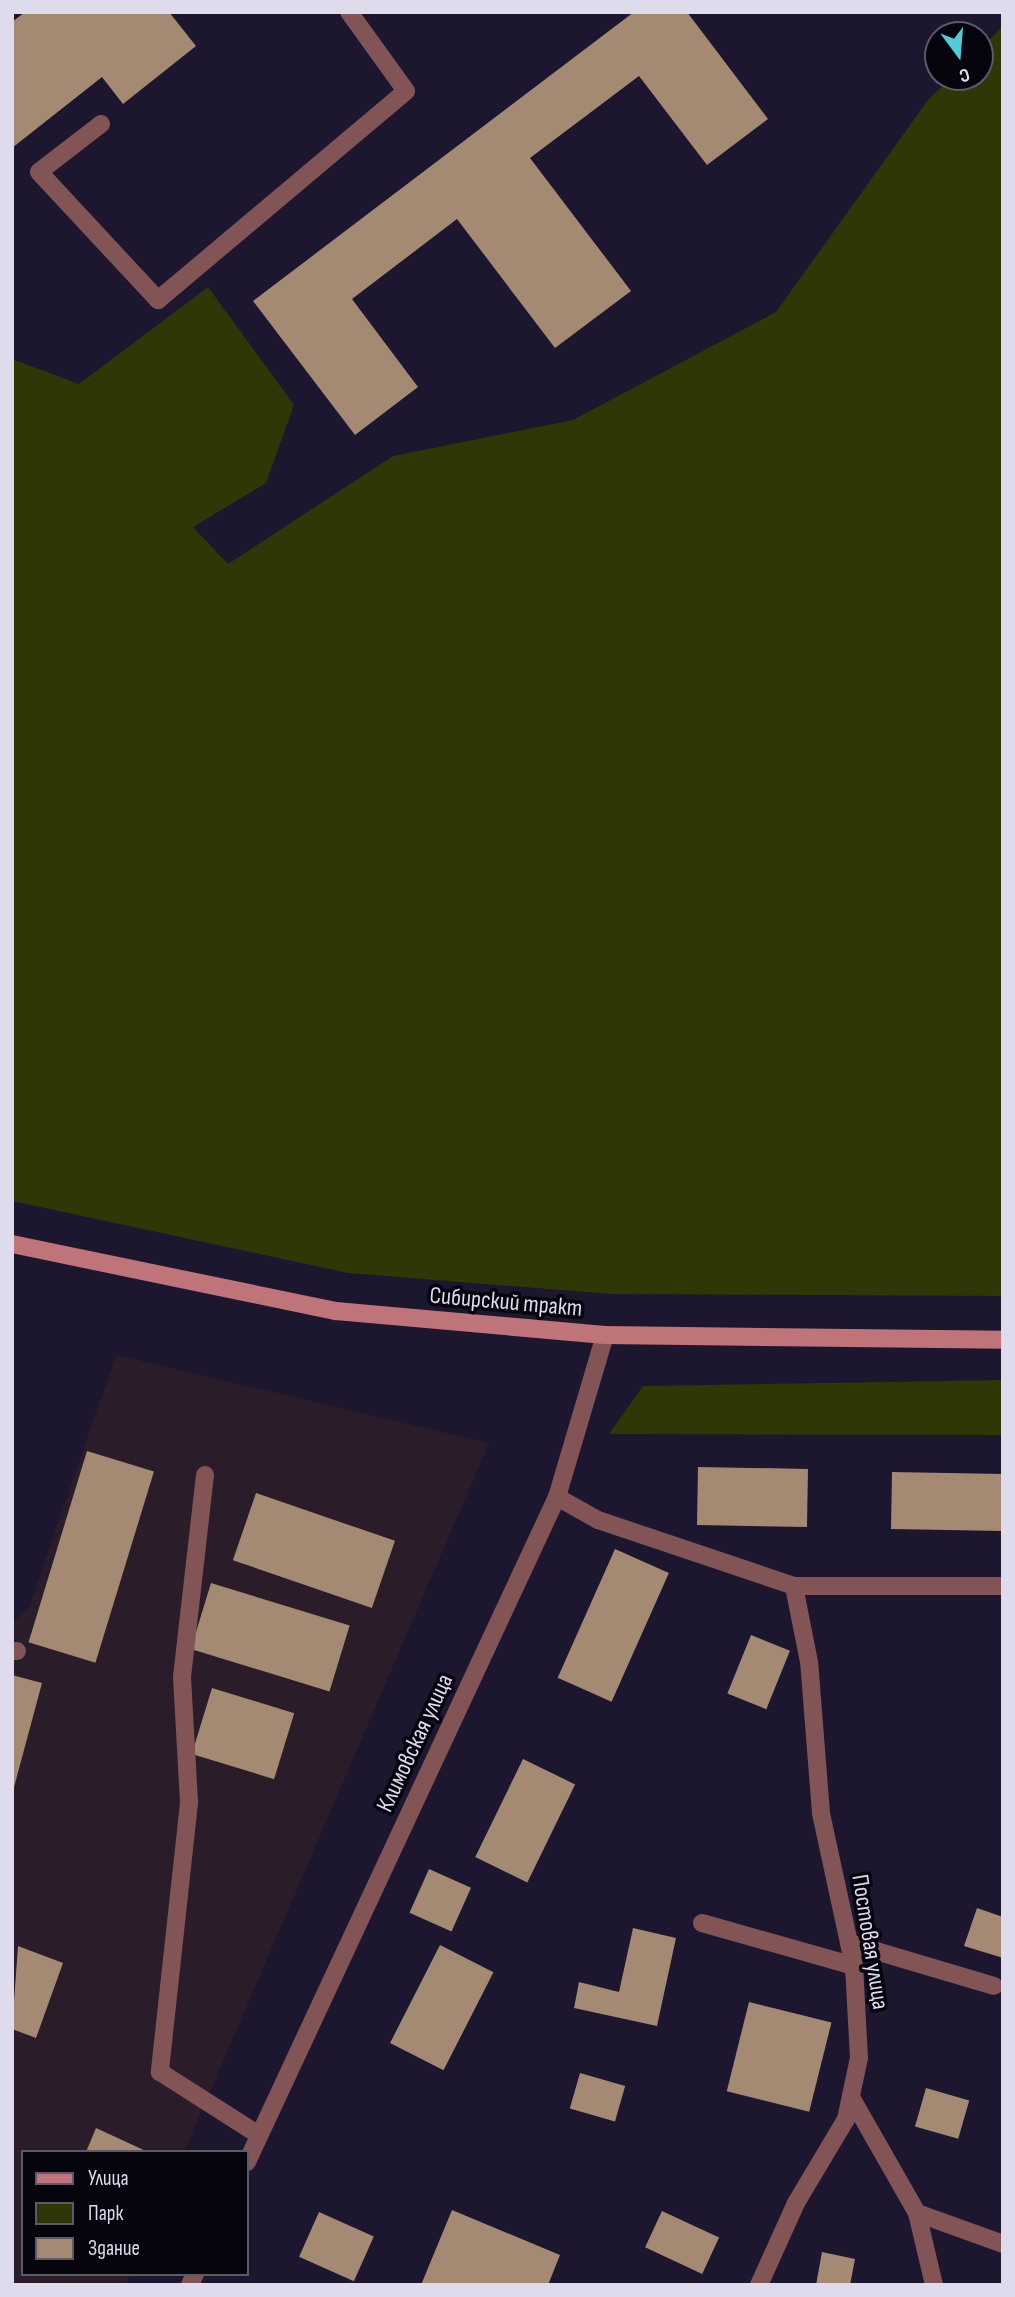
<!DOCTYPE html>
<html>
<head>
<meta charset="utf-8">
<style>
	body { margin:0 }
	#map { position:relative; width:1015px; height:2297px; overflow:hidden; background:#1c162e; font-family:"Sofia Sans Condensed",sans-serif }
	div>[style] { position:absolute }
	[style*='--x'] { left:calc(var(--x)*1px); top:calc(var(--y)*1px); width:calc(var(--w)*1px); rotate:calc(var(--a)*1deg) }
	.industrial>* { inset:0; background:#2a1c28 }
	.green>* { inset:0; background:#2e3706 }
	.building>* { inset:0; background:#a48a73; transform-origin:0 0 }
	.service>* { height:18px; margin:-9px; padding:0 9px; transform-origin:9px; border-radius:9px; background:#825456 }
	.minor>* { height:18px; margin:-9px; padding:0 9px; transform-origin:9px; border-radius:9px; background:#825456 }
	.secondary>* { height:18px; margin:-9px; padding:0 9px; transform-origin:9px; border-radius:9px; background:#be7478 }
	span { translate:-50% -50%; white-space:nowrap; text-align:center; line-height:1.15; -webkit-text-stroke:7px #06040d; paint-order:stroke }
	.street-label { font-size:24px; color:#dedbec }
	.frame { position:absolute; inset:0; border:14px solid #dedbec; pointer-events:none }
	.legend { position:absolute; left:21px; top:2150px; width:228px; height:126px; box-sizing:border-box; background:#06040d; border:2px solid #5c5a66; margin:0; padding:9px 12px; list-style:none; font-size:21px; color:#dedbec }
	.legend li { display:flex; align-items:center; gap:14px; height:35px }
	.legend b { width:35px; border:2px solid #5c5a66 }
	.north { position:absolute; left:924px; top:21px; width:70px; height:70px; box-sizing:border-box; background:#06040d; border:2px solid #5c5a66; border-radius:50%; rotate:164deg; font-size:19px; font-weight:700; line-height:28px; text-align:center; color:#dedbec }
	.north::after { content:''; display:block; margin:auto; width:24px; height:32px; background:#52cbd9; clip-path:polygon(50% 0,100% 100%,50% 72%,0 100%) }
</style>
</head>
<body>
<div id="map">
	<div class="industrial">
		<div style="clip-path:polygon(116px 1355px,489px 1443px,184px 2152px,23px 2152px,23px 2274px,131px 2274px,126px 2285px,12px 2285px,12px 1624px,29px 1607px)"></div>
	</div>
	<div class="green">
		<div style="clip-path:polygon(1003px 26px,1003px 1296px,610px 1294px,348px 1273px,12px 1201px,12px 359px,79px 384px,208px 287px,294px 405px,266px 483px,193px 527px,228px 564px,393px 456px,573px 420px,776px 312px,928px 100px,952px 77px,980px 77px,980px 49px)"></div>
		<div style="clip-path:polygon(1003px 1380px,1003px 1435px,609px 1434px,643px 1386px)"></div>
	</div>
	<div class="building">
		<div style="clip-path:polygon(25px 12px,169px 12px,196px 46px,123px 104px,102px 77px,12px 148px,12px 22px)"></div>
		<div style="clip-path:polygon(634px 12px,687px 12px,768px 119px,707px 165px,639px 76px,530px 158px,631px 291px,555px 348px,457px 219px,352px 299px,418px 387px,355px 435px,253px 301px)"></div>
		<div style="left:87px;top:1451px;width:70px;height:200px;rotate:17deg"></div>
		<div style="left:698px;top:1467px;width:110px;height:58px;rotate:1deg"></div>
		<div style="left:892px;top:1472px;width:111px;height:57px;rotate:1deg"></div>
		<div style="left:256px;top:1493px;width:147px;height:71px;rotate:19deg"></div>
		<div style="left:615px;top:1549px;width:59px;height:141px;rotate:24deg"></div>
		<div style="left:211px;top:1583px;width:145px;height:69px;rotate:17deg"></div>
		<div style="left:751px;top:1635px;width:42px;height:63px;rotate:22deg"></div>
		<div style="clip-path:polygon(12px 1675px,42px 1683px,13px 1791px,12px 1791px)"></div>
		<div style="left:212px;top:1688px;width:86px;height:69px;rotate:17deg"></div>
		<div style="left:523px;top:1759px;width:58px;height:109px;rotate:26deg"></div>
		<div style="left:429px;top:1869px;width:46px;height:48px;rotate:24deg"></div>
		<div style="clip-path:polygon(977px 1908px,1003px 1917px,1003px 1958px,964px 1946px)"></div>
		<div style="clip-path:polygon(633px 1928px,676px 1938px,657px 2026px,574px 2008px,579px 1982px,619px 1992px)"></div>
		<div style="left:440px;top:1945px;width:60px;height:110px;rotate:27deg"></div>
		<div style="clip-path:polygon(18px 1946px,63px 1963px,36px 2038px,12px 2029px)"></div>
		<div style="left:749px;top:2002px;width:85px;height:92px;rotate:14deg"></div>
		<div style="left:580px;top:2073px;width:47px;height:37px;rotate:16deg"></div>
		<div style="left:926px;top:2088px;width:45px;height:40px;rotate:16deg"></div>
		<div style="clip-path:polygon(96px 2128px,148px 2152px,86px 2152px)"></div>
		<div style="clip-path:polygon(452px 2210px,560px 2255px,548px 2285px,421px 2285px)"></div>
		<div style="left:662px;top:2211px;width:63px;height:40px;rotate:25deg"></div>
		<div style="left:319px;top:2212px;width:60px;height:49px;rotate:24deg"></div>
		<div style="clip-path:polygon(822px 2252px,855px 2259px,850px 2285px,816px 2285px)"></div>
	</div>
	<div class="service">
		<div style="--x:101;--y:124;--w:78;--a:142.3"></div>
		<div style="--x:39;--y:172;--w:175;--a:47.1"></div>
		<div style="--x:158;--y:300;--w:324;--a:-40.1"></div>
		<div style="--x:406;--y:91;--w:97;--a:-125.8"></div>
		<div style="--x:205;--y:1475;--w:203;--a:96.5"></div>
		<div style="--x:182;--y:1677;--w:126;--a:86.8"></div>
		<div style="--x:189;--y:1803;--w:271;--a:96.2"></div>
		<div style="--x:160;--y:2072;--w:117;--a:32.5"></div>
		<div style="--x:12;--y:1651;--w:5;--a:0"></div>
		<div style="--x:702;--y:1923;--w:158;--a:15.8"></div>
		<div style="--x:849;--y:1943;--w:151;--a:16.5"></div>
	</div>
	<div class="minor">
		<div style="--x:557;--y:1497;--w:47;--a:29.3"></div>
		<div style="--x:598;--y:1520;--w:207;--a:18.6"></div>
		<div style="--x:794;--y:1586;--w:209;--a:0"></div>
		<div style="--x:852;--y:2099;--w:131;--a:60.3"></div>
		<div style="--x:917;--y:2213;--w:74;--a:76.7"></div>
		<div style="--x:247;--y:2162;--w:734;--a:-65.01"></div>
		<div style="--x:557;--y:1497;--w:169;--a:-73.5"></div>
		<div style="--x:917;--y:2213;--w:91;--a:19.8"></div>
		<div style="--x:190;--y:2285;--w:12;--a:-66"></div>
		<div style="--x:759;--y:2285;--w:90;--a:-65.7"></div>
		<div style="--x:796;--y:2203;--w:98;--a:-59.2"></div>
		<div style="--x:846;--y:2119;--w:62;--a:-78"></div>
		<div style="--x:859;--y:2058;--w:92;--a:-93.1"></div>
		<div style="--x:854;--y:1966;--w:157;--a:-102.2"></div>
		<div style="--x:821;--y:1813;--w:151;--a:-94.5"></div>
		<div style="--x:809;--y:1662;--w:77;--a:-101.2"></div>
	</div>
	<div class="secondary">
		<div style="--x:12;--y:1244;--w:331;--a:11.7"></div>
		<div style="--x:336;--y:1311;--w:270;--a:5.1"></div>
		<div style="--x:605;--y:1335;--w:398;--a:0.7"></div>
	</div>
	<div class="street-label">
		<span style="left:506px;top:1302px;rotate:5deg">Сибирский тракт</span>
		<span style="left:415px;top:1743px;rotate:-65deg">Климовская улица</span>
		<span style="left:870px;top:1942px;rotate:81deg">Постовая улица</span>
	</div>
	<div class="frame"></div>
	<ul class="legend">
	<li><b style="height:9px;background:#be7478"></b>Улица</li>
	<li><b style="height:19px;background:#2e3706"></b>Парк</li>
	<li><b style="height:19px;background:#a48a73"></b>Здание</li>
	</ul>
	<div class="north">С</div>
</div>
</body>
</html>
